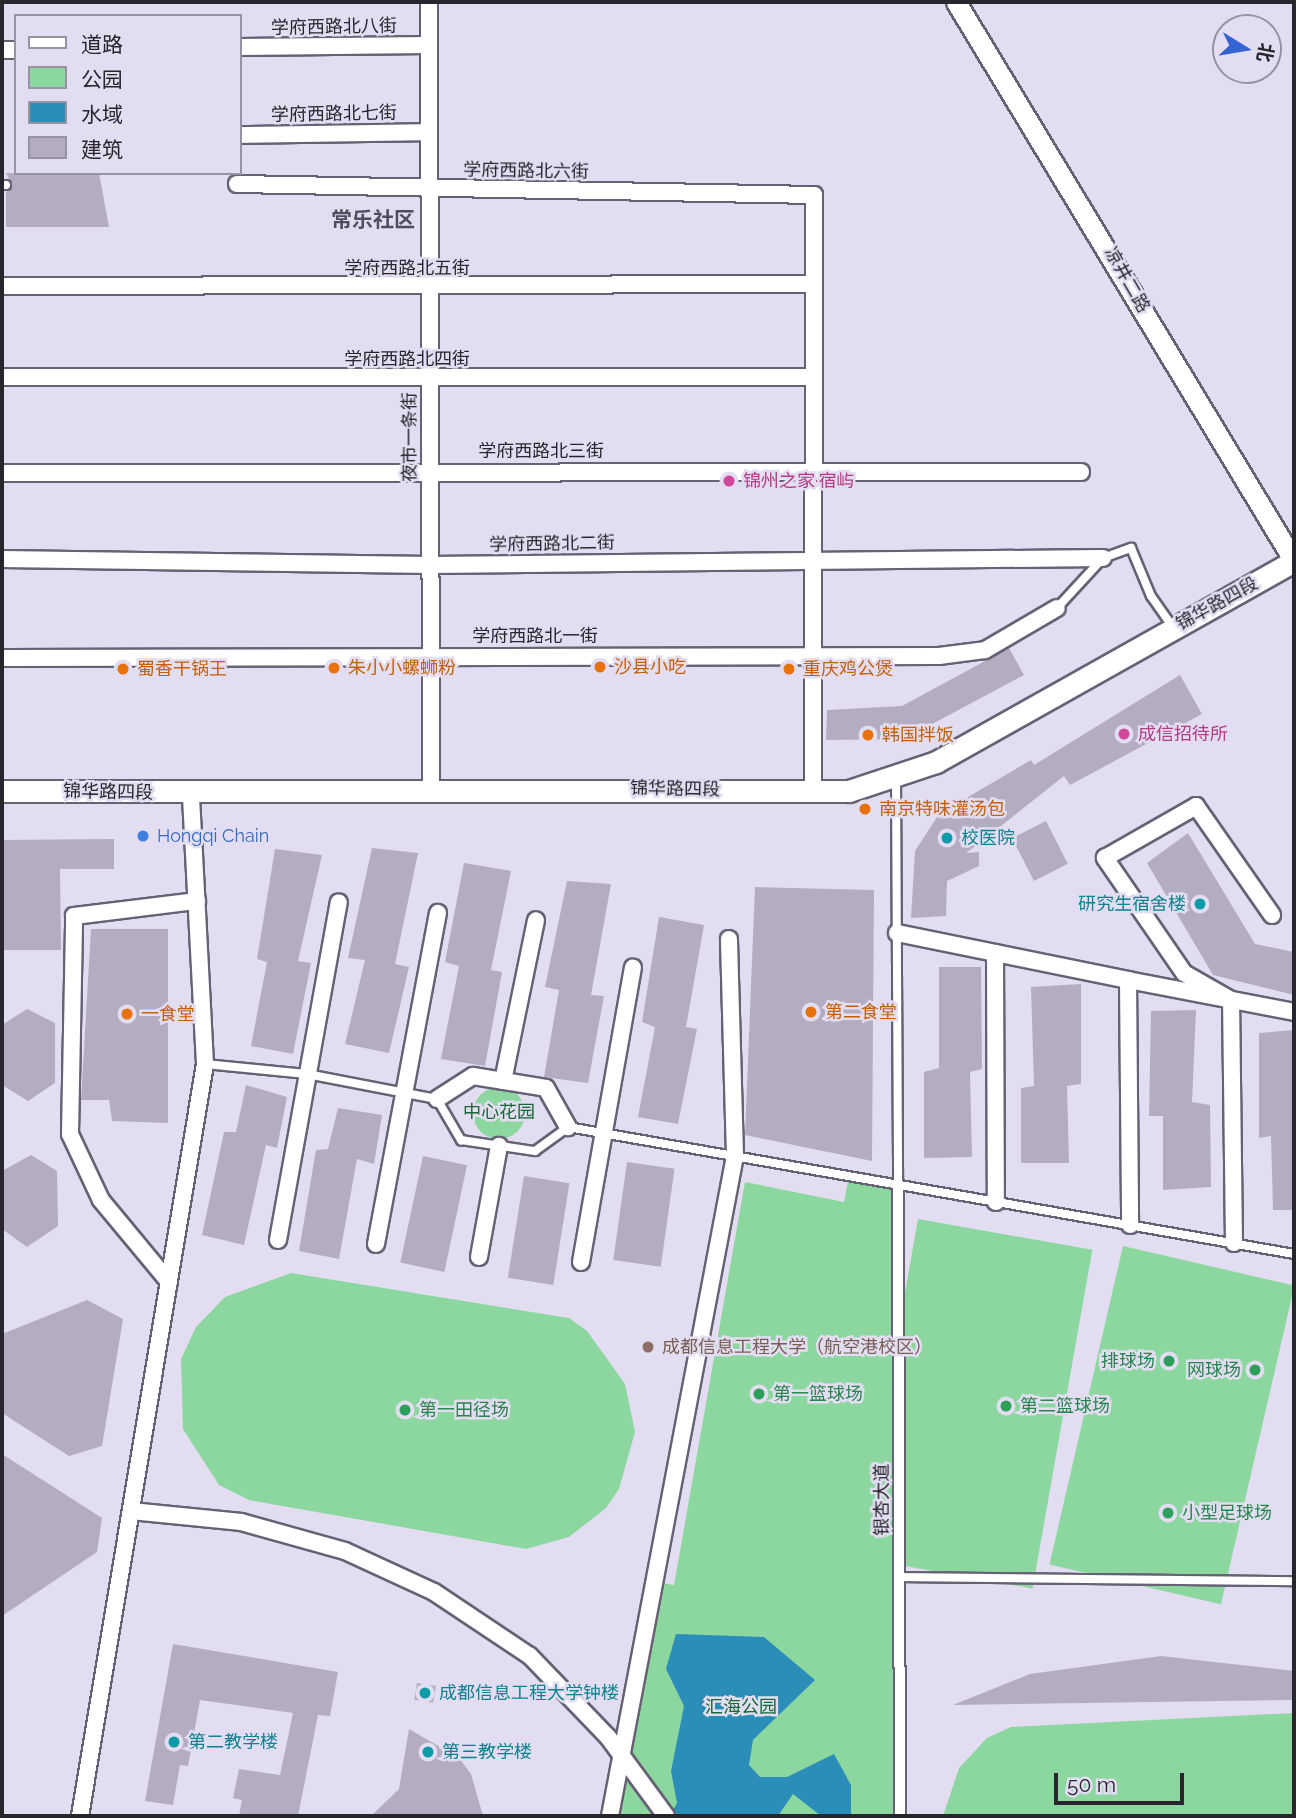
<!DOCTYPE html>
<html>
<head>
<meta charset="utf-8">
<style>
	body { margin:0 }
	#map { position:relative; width:1296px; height:1818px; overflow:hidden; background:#e3ddf2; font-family:Raleway,"Noto Sans SC",sans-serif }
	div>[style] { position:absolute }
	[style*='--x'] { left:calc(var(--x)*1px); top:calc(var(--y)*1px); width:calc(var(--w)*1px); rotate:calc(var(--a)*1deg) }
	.green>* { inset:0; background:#8cd79f; transform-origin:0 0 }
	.round { border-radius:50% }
	.water>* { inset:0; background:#2b8eb8 }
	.building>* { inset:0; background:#b4adc2; transform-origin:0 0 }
	.roads { filter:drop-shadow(2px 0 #676174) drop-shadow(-2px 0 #676174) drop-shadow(0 2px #676174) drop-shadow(0 -2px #676174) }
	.service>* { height:8px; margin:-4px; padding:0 4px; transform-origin:4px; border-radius:4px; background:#fff }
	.pedestrian>* { height:10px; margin:-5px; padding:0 5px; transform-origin:5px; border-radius:5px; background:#fff }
	.minor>* { height:16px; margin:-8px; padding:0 8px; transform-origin:8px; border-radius:8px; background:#fff }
	.tertiary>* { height:19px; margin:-9.5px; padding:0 9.5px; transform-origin:9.5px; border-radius:9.5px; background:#fff }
	.secondary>* { height:21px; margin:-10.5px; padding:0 10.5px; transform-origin:10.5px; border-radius:10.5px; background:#fff }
	.dots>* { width:19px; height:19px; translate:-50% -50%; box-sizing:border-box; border:4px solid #e3ddf2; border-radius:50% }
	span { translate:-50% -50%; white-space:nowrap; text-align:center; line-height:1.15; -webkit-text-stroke:5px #e3ddf2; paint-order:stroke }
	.street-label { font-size:18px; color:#28252d }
	.hotel-label { font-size:18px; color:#b23c85 }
	.left { translate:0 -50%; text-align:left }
	.food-label { font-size:18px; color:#c56008 }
	.shop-label { font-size:18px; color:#366cbe }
	.culture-label { font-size:18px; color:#0d838f }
	.right { translate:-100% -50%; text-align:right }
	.park-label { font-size:18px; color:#186836 }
	.education-label { font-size:18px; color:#785e54 }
	.leisure-label { font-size:18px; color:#27864d }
	.quarter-label { font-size:21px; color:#524d5e; font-weight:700 }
	.frame { position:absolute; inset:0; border:4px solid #28252d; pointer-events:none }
	.legend { position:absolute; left:14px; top:14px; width:228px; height:161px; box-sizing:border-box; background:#e3ddf2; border:2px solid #9893a3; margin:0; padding:9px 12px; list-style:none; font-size:21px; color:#28252d }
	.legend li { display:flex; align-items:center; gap:14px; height:35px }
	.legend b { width:35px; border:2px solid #9893a3 }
	.north { position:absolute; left:1212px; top:14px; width:70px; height:70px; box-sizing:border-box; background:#e3ddf2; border:2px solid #9893a3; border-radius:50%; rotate:101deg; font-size:19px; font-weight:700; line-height:28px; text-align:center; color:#28252d }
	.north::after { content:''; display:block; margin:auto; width:24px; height:32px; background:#3563d2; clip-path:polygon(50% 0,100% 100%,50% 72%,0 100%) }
	.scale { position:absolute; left:1054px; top:1773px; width:130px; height:32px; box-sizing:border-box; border:4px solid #28252d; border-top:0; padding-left:9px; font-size:21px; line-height:24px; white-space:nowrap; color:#28252d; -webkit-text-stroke:5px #e3ddf2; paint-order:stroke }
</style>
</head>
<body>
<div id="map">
	<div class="green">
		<div class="round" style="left:473px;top:1087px;width:52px;height:52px"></div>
		<div style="clip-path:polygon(849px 1176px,898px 1184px,900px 1816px,610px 1816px,654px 1582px,674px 1585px,745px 1182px,844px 1202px)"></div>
		<div style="left:918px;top:1219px;width:177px;height:344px;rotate:10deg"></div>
		<div style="left:1123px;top:1246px;width:176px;height:327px;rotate:13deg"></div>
		<div style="clip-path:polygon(291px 1273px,569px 1318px,587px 1331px,625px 1384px,635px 1432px,619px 1489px,606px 1508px,569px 1537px,526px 1549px,249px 1500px,219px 1485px,183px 1429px,181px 1359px,196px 1327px,225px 1297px)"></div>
		<div style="clip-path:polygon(1294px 1713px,1294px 1816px,943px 1816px,959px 1768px,987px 1738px,1011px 1727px)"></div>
	</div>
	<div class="water">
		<div style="clip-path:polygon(676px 1634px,764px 1637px,815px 1680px,753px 1740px,749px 1765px,760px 1777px,787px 1777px,834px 1754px,851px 1785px,851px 1816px,821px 1816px,793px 1794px,778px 1816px,670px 1816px,677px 1803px,671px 1771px,684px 1706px,666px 1669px)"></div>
	</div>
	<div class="building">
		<div style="clip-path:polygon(6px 173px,99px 173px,109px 227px,6px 227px,6px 192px,12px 186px)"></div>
		<div style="clip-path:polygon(1009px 648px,1024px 675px,904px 739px,826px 740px,827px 710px,902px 706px)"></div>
		<div style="clip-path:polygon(1180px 675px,1202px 714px,1070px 785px,1064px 776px,1001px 826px,974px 836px,977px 845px,966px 853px,979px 852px,979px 866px,947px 881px,946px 916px,911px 918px,915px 851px,939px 814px,1031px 760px,1034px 765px)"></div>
		<div style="left:1046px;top:821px;width:48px;height:38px;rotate:63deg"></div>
		<div style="clip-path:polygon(1188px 833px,1255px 944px,1294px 952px,1294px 995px,1213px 975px,1147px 863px)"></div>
		<div style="clip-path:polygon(114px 839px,114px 869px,60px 869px,61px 950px,2px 950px,2px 840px)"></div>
		<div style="clip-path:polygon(372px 848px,418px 853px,395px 964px,409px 967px,389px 1053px,345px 1044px,365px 960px,348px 958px)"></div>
		<div style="clip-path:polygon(275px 849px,322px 855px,298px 961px,311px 963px,293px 1054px,251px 1046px,267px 962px,257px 959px)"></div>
		<div style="clip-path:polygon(464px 863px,511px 871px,491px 970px,502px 972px,485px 1066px,441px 1059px,459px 966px,445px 962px)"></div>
		<div style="clip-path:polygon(567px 881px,611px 884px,591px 995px,604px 996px,588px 1083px,544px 1077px,559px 990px,545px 987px)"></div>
		<div style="clip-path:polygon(755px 887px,874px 890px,872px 1161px,745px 1135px)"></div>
		<div style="clip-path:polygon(659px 917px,704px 925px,686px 1027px,697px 1029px,678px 1124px,638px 1117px,655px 1027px,642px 1022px)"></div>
		<div style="clip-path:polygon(91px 929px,168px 929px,168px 1123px,112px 1121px,109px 1100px,81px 1100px)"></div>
		<div style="clip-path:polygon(939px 967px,981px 967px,982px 1069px,970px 1072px,972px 1157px,924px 1158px,924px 1072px,939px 1068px)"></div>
		<div style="clip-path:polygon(1081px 984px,1081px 1084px,1067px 1086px,1069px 1163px,1021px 1163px,1021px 1088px,1034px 1086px,1031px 987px)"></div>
		<div style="clip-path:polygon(27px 1009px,55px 1023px,55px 1083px,28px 1101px,2px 1085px,2px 1025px)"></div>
		<div style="clip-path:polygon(1196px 1010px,1192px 1102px,1210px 1105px,1211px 1187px,1163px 1190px,1163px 1116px,1149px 1116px,1151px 1011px)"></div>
		<div style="clip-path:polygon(1294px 1030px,1294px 1210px,1273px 1210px,1271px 1136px,1259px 1138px,1259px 1033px)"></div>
		<div style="clip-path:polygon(246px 1085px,287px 1097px,277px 1148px,266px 1145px,244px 1245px,202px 1235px,224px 1132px,236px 1132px)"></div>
		<div style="clip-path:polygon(338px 1108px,382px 1115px,374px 1164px,357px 1159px,339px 1259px,299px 1251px,316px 1150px,328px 1149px)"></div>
		<div style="clip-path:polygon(31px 1155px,57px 1171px,58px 1226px,27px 1247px,2px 1229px,2px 1171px)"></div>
		<div style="left:423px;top:1156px;width:45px;height:109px;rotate:12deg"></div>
		<div style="left:627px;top:1162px;width:48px;height:99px;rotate:8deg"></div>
		<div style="left:524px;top:1176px;width:46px;height:103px;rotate:9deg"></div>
		<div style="clip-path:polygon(87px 1300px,123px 1319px,102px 1446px,69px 1456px,2px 1413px,2px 1334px)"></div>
		<div style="clip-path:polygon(2px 1454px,102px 1518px,97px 1552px,2px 1616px)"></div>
		<div style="clip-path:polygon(173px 1644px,338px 1672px,330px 1716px,318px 1715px,298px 1816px,239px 1816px,242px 1800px,233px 1798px,239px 1769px,280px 1775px,293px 1713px,200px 1700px,188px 1766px,180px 1765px,173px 1805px,145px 1801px)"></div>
		<div style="clip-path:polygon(1161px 1656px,1294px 1671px,1294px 1700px,953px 1705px,1030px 1674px)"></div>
		<div style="left:417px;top:1683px;width:19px;height:17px;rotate:9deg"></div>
		<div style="clip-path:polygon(409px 1729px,459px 1758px,471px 1774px,483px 1816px,371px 1816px,399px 1789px)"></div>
	</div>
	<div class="roads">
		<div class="service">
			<div style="--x:2;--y:185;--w:4;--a:0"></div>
			<div style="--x:1057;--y:608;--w:68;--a:-47.4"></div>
			<div style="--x:1103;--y:558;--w:30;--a:-20"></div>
			<div style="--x:1131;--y:548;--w:52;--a:67.4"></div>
			<div style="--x:1151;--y:596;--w:37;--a:55"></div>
			<div style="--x:896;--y:778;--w:406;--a:89.7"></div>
			<div style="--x:205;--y:1064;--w:102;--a:5.6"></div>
			<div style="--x:307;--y:1074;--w:132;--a:10.9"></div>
			<div style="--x:437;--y:1099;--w:48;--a:59.7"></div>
			<div style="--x:461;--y:1140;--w:75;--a:8.5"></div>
			<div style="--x:535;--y:1151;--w:41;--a:-36"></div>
			<div style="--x:568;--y:1127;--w:737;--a:9.92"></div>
			<div style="--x:900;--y:1577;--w:394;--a:0.6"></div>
		</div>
		<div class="pedestrian">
			<div style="--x:898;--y:1184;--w:632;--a:89.82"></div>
		</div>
		<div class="minor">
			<div style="--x:429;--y:2;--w:785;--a:89.85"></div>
			<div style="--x:240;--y:47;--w:189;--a:-0.6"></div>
			<div style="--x:2;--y:50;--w:14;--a:0"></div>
			<div style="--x:240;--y:135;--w:189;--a:-0.9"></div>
			<div style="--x:237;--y:184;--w:577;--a:1.09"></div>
			<div style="--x:814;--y:195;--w:596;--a:90.1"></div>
			<div style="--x:2;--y:286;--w:811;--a:-0.14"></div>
			<div style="--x:2;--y:377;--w:811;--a:0"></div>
			<div style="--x:2;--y:473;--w:1079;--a:-0.05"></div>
			<div style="--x:2;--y:559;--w:428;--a:0.8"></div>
			<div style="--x:430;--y:565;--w:673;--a:-0.6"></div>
			<div style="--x:2;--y:658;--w:937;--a:-0.12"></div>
			<div style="--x:939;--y:656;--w:46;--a:-7.4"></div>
			<div style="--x:985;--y:650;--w:83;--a:-30.3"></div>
			<div style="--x:897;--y:933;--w:236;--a:11.5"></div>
			<div style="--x:1128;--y:980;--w:245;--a:89.5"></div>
			<div style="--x:995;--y:953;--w:249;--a:89.8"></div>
			<div style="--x:1128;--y:980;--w:169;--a:10.9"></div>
			<div style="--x:503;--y:1081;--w:164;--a:-78.4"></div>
			<div style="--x:437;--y:1099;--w:43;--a:-32.6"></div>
			<div style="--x:473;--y:1076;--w:74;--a:9.3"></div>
			<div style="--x:546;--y:1088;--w:45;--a:60.6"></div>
			<div style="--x:278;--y:1240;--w:343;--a:-79.8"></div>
			<div style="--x:1234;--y:1243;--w:243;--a:-90.7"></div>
			<div style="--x:1231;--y:1000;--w:54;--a:-150.1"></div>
			<div style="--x:1184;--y:973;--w:140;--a:-124.5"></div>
			<div style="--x:1105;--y:858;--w:105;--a:-29.7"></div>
			<div style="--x:1196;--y:806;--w:133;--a:55.1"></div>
			<div style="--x:376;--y:1244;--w:337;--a:-79.4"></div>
			<div style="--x:479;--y:1257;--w:113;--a:-79.8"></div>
			<div style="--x:581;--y:1262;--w:299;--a:-80"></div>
			<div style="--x:169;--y:1282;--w:107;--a:-129.7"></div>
			<div style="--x:101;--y:1200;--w:73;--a:-115.2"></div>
			<div style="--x:70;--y:1134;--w:218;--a:-88.9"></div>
			<div style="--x:74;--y:916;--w:124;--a:-7"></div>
			<div style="--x:131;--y:1511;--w:111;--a:5.7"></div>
			<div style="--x:241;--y:1522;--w:108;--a:15.6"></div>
			<div style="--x:345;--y:1551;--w:98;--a:24.7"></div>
			<div style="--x:434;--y:1592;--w:115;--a:33.7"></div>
			<div style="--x:530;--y:1656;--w:112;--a:46.1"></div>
			<div style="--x:608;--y:1737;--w:98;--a:53.7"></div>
			<div style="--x:80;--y:1816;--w:762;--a:-80.56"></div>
			<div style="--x:205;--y:1064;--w:271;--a:-93"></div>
			<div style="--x:610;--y:1816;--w:672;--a:-79.28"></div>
			<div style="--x:735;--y:1156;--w:217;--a:-91.6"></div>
		</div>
		<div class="tertiary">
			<div style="--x:956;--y:2;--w:653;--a:58.84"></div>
		</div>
		<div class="secondary">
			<div style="--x:2;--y:791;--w:847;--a:0"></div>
			<div style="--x:849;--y:791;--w:92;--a:-18.4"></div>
			<div style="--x:936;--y:762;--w:408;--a:-29.3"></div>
		</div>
	</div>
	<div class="dots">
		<div style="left:729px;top:481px;background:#d1479c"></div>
		<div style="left:600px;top:667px;background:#e8710a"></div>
		<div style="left:334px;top:668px;background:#e8710a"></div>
		<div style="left:123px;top:669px;background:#e8710a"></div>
		<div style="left:789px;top:669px;background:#e8710a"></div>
		<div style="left:1124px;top:734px;background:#d1479c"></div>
		<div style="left:868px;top:735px;background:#e8710a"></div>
		<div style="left:865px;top:809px;background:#e8710a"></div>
		<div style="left:143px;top:836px;background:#3f7fe0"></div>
		<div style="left:947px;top:838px;background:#0f9aa8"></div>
		<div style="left:1200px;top:904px;background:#0f9aa8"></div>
		<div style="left:811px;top:1012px;background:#e8710a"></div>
		<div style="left:127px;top:1014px;background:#e8710a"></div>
		<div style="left:648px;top:1347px;background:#8d6e63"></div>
		<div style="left:1169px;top:1361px;background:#2e9e5b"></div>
		<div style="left:1255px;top:1370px;background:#2e9e5b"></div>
		<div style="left:759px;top:1394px;background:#2e9e5b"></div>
		<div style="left:1006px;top:1406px;background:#2e9e5b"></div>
		<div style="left:405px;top:1410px;background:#2e9e5b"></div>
		<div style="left:1168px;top:1513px;background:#2e9e5b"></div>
		<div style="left:425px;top:1693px;background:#0f9aa8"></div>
		<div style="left:174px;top:1742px;background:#0f9aa8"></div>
		<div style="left:428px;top:1752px;background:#0f9aa8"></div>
	</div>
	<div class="street-label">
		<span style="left:334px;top:27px;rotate:-1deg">学府西路北八街</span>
		<span style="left:334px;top:114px;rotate:-1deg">学府西路北七街</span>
		<span style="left:526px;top:171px;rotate:1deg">学府西路北六街</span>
		<span style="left:407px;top:268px">学府西路北五街</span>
		<span style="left:1127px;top:280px;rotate:60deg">凉井二路</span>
		<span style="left:407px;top:359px">学府西路北四街</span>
		<span style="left:410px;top:437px;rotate:-90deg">夜市一条街</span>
		<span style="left:541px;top:451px">学府西路北三街</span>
		<span style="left:552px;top:544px;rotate:-1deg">学府西路北二街</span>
		<span style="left:1217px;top:604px;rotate:-29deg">锦华路四段</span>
		<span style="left:535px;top:636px">学府西路北一街</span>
		<span style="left:675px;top:789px;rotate:1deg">锦华路四段</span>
		<span style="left:108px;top:792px;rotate:1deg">锦华路四段</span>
		<span style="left:882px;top:1500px;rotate:-90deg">银杏大道</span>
	</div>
	<div class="hotel-label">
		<span class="left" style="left:743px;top:481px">锦州之家·宿屿</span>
		<span class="left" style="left:1138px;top:734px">成信招待所</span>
	</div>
	<div class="food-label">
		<span class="left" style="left:614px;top:667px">沙县小吃</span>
		<span class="left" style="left:348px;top:668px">朱小小螺蛳粉</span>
		<span class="left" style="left:137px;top:669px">蜀香干锅王</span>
		<span class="left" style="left:803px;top:669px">重庆鸡公煲</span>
		<span class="left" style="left:882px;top:735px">韩国拌饭</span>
		<span class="left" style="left:879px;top:809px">南京特味灌汤包</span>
		<span class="left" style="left:825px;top:1012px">第二食堂</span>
		<span class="left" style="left:141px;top:1014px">一食堂</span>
	</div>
	<div class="shop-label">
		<span class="left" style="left:157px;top:836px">Hongqi Chain</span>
	</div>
	<div class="culture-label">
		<span class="left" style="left:961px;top:838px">校医院</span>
		<span class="right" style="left:1186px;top:904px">研究生宿舍楼</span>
		<span class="left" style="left:439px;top:1693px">成都信息工程大学钟楼</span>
		<span class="left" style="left:188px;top:1742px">第二教学楼</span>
		<span class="left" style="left:442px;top:1752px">第三教学楼</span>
	</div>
	<div class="park-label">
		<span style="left:499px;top:1112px">中心花园</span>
		<span style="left:741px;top:1707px">汇海公园</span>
	</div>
	<div class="education-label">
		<span class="left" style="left:662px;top:1347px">成都信息工程大学（航空港校区）</span>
	</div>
	<div class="leisure-label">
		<span class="right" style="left:1155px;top:1361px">排球场</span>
		<span class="right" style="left:1241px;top:1370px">网球场</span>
		<span class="left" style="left:773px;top:1394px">第一篮球场</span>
		<span class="left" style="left:1020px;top:1406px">第二篮球场</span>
		<span class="left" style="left:419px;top:1410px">第一田径场</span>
		<span class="left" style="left:1182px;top:1513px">小型足球场</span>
	</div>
	<div class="quarter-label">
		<span style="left:373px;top:220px">常乐社区</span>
	</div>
	<div class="frame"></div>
	<ul class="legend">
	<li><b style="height:9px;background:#fff"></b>道路</li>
	<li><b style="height:19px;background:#8cd79f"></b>公园</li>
	<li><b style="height:19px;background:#2b8eb8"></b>水域</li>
	<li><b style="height:19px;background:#b4adc2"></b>建筑</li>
	</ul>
	<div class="north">北</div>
	<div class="scale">50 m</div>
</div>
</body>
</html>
